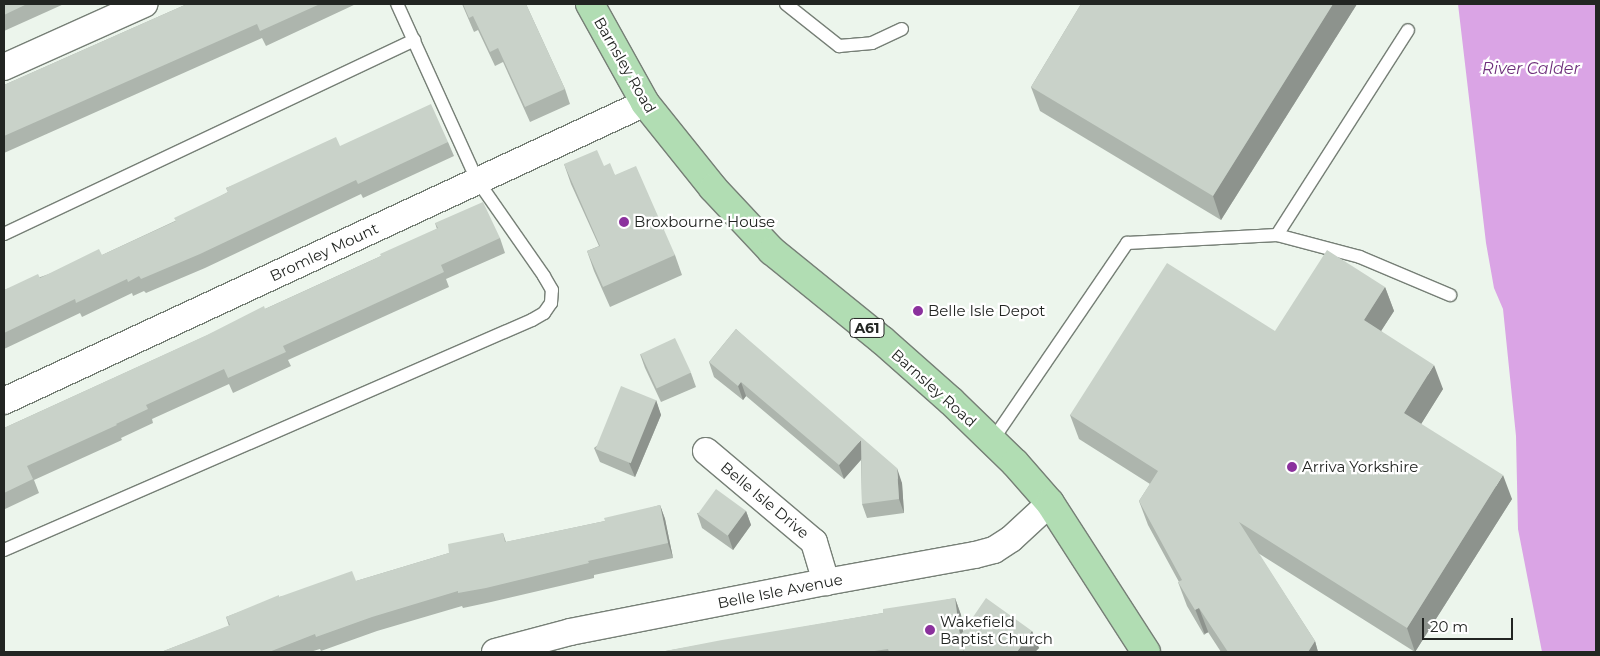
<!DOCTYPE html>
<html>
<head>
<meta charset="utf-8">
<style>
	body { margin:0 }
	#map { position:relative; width:1600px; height:656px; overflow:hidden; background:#ecf5ec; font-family:Montserrat,sans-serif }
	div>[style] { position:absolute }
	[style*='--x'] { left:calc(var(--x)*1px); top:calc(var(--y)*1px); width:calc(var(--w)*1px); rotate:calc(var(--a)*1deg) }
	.water>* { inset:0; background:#daa4e5 }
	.roads { filter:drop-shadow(1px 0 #767f76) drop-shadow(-1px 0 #767f76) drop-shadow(0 1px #767f76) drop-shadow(0 -1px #767f76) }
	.lane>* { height:12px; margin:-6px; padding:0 6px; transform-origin:6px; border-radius:6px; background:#fff }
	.street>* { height:26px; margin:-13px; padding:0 13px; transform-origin:13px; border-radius:13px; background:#fff }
	.primary>* { height:28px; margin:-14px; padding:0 14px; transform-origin:14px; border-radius:14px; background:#b1ddb3 }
	.wall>* { inset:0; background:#adb5ad }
	.shaded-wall>* { inset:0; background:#8d938d; transform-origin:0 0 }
	.building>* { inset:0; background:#c9d2c9; transform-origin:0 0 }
	.dots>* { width:14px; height:14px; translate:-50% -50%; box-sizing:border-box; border:2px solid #fff; border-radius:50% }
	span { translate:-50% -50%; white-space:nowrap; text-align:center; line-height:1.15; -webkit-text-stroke:4.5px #fff; paint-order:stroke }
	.shield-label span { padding:1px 4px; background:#fff; border:1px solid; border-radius:4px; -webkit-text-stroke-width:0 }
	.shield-label { font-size:14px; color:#222522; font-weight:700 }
	.street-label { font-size:15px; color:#222522 }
	.poi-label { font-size:15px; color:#222522 }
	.left { translate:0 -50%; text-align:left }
	.water-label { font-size:16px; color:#6e2f7b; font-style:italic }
	.frame { position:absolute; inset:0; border:5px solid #222522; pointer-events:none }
	.scale { position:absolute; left:1422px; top:618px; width:91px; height:22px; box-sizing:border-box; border:2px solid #222522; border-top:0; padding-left:6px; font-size:15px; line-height:18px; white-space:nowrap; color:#222522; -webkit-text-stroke:4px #fff; paint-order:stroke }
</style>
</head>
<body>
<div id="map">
	<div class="water">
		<div style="clip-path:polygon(1458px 4px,1596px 4px,1596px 652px,1542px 652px,1518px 529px,1516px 436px,1503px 309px,1494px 288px,1486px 243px)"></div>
	</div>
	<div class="roads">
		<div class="lane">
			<div style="--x:786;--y:4;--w:68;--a:38.4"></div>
			<div style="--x:839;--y:46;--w:33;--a:-5"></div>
			<div style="--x:872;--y:43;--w:33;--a:-25"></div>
			<div style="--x:4;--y:234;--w:454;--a:-25.3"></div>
			<div style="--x:1277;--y:235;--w:243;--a:-57.4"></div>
			<div style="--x:992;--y:441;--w:240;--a:-55.7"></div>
			<div style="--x:1127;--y:243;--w:150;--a:-3.1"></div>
			<div style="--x:1277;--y:235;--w:86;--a:14.8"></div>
			<div style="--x:1360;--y:257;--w:98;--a:22.9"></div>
			<div style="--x:4;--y:550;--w:576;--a:-23.54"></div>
			<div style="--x:532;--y:320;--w:14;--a:-30"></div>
			<div style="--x:544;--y:313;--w:12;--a:-55"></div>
			<div style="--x:551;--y:303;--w:13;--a:-86"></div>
			<div style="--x:552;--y:290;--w:16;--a:-120"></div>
			<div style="--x:544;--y:276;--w:117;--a:-124.9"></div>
			<div style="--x:477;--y:180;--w:193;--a:-114.4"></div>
		</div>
		<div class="street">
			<div style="--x:4;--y:67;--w:154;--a:-24.2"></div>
			<div style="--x:4;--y:401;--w:707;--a:-24.93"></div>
			<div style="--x:706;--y:451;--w:141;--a:40.1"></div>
			<div style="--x:814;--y:542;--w:42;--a:73.3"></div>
			<div style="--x:495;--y:652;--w:78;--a:-14.9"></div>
			<div style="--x:570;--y:632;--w:261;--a:-11.1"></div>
			<div style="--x:826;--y:582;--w:151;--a:-10.3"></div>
			<div style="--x:975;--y:555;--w:20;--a:-15"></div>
			<div style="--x:994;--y:550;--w:20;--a:-33"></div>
			<div style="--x:1011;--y:539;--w:53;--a:-42.7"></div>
		</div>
		<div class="primary">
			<div style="--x:590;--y:4;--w:113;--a:60.9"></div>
			<div style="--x:645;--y:103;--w:109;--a:51.3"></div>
			<div style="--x:713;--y:188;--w:86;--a:46.9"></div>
			<div style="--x:772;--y:251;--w:141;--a:39"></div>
			<div style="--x:882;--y:340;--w:92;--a:41.5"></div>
			<div style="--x:951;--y:401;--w:89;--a:44.1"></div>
			<div style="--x:1015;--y:463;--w:53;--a:48.8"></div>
			<div style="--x:1050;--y:503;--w:177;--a:57.2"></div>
		</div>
	</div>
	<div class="wall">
		<div style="clip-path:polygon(4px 4px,64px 4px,4px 31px)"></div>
		<div style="clip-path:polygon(187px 4px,356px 4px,266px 46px,262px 38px,4px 153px,4px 85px)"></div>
		<div style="clip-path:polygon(462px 4px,526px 4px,565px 89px,570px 104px,530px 122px,503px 62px,495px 66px,478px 30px,474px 32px)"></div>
		<div style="clip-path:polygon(1081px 4px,1357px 4px,1221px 220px,1040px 111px,1031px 87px)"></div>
		<div style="clip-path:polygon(448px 142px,454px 156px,363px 198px,361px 194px,205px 268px,146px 293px,144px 291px,133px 296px,132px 293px,82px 317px,80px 313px,4px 349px,4px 290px,102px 255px,175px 221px,228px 192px,226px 188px,340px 146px)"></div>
		<div style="clip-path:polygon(564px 164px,604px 166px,615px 175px,675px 255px,682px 275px,610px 307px,594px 271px,587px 251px,599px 246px,571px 184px)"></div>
		<div style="clip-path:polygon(435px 223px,500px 238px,505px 253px,446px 279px,449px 287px,288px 360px,291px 366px,233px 393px,229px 384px,152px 419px,153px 423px,121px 438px,122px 440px,34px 480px,39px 493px,5px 509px,4px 505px,4px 428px,381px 256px,437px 229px)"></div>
		<div style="clip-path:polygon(1385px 287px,1394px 311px,1381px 331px,1443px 389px,1421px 424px,1512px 499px,1415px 652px,1258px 553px,1315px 641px,1318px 652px,1221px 652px,1208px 632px,1204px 635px,1187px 606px,1178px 582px,1179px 582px,1148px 525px,1139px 501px,1150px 484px,1079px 439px,1070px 415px)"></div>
		<div style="clip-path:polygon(736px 329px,902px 483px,904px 513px,867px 518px,862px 504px,861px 460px,844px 479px,746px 396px,743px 400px,714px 377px,709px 362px)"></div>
		<div style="clip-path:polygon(640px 354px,691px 373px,696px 387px,661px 402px,645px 368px)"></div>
		<div style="clip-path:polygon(656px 400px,661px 415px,635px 477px,600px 462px,594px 448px)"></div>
		<div style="clip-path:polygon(660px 505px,665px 519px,673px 558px,594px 575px,594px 578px,491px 602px,463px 608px,462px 606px,377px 631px,321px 651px,320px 649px,310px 652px,161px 652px,229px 626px,226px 617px,279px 597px,356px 581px,449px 553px,503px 533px,506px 542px,605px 521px)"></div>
		<div style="clip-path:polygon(746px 511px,751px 525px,733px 550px,702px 528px,697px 513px)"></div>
		<div style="clip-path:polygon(955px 598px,961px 615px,963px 631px,1032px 631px,1039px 648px,1035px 652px,660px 652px,883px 613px)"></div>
	</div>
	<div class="shaded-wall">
		<div style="clip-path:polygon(1333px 4px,1357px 4px,1221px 220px,1213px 196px)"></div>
		<div style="clip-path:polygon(1385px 287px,1394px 311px,1372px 345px,1364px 320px)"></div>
		<div style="clip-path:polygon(1434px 365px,1443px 389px,1413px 437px,1404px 413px)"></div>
		<div style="clip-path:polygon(741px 382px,746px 396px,743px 400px,738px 386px)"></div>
		<div style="clip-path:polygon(656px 400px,661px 415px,635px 477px,629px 463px)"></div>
		<div style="clip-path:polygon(861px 440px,866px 454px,844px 479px,839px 465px)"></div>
		<div style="clip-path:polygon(897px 468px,902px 483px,904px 513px,899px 499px)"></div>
		<div style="clip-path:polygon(1503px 475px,1512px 499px,1415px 652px,1407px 628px)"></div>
		<div style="clip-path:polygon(660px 505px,665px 519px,673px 558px,668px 543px)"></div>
		<div style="clip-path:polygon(746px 511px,751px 525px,733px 550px,728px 535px)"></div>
		<div style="clip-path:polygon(955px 598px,961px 615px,966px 652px,960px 636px)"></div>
		<div style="left:1199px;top:608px;width:26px;height:4px;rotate:69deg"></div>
		<div style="clip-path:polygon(1032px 631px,1039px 648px,1035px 652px,1017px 652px)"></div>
		<div style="clip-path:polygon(1315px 641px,1318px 652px,1308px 652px)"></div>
	</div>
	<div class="building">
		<div style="clip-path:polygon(4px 4px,27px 4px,4px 15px)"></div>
		<div style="clip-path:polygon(187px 4px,320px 4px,260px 31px,257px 24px,4px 136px,4px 85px)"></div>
		<div style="clip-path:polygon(463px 4px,526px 4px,565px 89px,525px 107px,498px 48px,490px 52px,473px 16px,469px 18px)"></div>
		<div style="clip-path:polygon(1081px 4px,1333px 4px,1213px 196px,1031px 87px)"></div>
		<div style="clip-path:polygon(431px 104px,448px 142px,358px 184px,356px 180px,200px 254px,141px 279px,139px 276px,128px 282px,127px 279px,76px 303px,75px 299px,4px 333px,4px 290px,38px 274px,40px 278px,99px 249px,102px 255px,176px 221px,174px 218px,228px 192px,226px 188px,286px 160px,336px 137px,340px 146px)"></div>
		<div style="clip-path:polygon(597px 150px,604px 166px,610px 163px,615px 175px,636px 166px,675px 255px,603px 287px,587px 251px,600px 246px,564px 164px)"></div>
		<div style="clip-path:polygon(483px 202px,500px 238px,441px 265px,444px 272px,283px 346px,286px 352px,228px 378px,224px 369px,146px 405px,148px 409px,116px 424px,117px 425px,27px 466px,33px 479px,4px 493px,4px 428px,207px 335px,264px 306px,265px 309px,381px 256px,380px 254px,438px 228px,435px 223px)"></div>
		<div style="clip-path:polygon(1327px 250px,1385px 287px,1364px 320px,1434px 365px,1404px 413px,1503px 475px,1407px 628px,1239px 522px,1315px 641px,1308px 652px,1228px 652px,1199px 608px,1195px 610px,1178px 582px,1182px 580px,1139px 501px,1158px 471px,1070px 415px,1167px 263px,1275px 331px)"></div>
		<div style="clip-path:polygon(736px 329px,897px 468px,899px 499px,862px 504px,861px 440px,839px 465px,741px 382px,738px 386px,709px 362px)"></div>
		<div style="left:675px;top:338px;width:38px;height:38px;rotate:65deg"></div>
		<div style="left:621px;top:386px;width:38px;height:68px;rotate:22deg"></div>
		<div style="left:716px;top:489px;width:37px;height:31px;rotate:36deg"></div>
		<div style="clip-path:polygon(660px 505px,668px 543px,588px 561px,589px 563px,486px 588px,458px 593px,458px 591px,372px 617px,316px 637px,315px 634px,269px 652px,161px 652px,230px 625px,226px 617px,279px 595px,279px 597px,352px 571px,356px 581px,449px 553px,448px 544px,503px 533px,505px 542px,605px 521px,604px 518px)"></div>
		<div style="clip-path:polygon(955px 598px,960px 636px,986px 598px,1032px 631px,1017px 652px,966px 652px,963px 650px,963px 652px,889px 652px,888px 649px,868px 652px,660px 652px,722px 640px,883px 613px,883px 609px)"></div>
	</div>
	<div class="dots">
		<div style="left:624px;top:222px;background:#8b319d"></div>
		<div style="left:918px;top:311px;background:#8b319d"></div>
		<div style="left:1292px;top:467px;background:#8b319d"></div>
		<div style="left:930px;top:630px;background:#8b319d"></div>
	</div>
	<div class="shield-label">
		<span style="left:867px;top:328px">A61</span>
	</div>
	<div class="street-label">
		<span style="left:625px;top:65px;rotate:60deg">Barnsley Road</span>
		<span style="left:324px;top:252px;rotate:-25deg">Bromley Mount</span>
		<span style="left:934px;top:388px;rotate:42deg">Barnsley Road</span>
		<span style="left:765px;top:500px;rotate:40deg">Belle Isle Drive</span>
		<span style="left:780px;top:591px;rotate:-11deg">Belle Isle Avenue</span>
	</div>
	<div class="poi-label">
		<span class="left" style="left:634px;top:222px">Broxbourne House</span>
		<span class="left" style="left:928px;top:311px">Belle Isle Depot</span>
		<span class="left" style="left:1302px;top:467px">Arriva Yorkshire</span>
		<span class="left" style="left:940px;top:630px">Wakefield<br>Baptist Church</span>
	</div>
	<div class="water-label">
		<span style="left:1531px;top:69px">River Calder</span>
	</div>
	<div class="frame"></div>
	<div class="scale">20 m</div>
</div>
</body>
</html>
